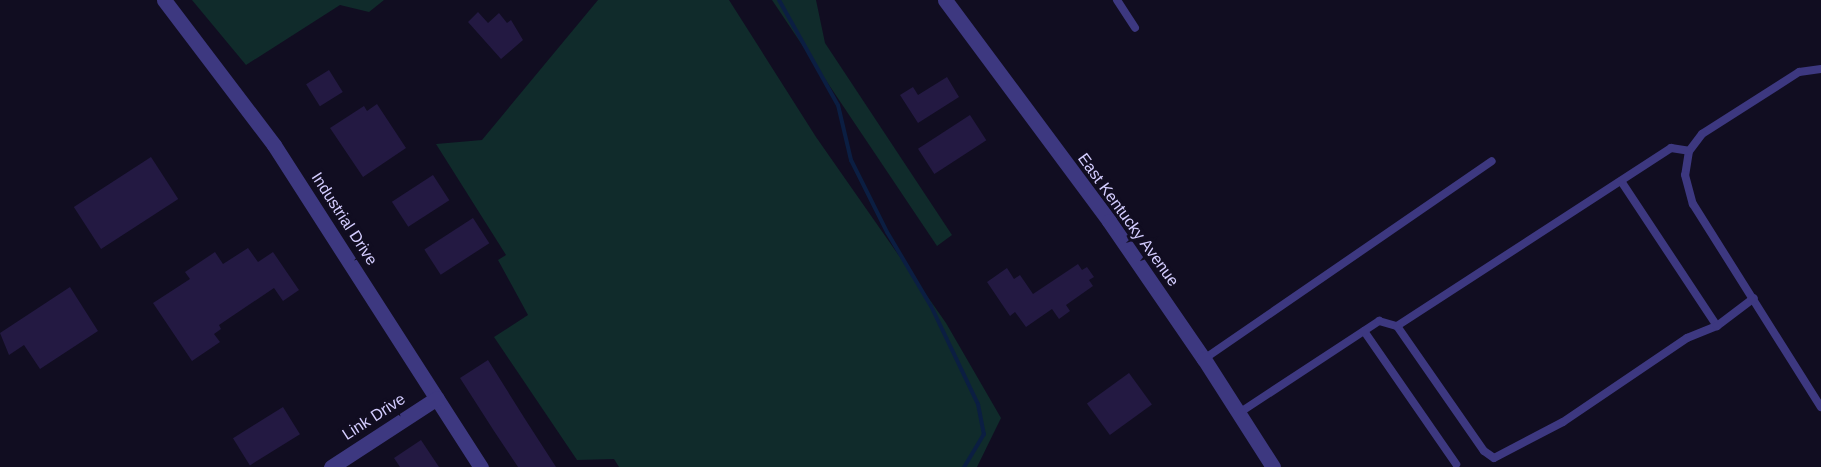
<!DOCTYPE html>
<html>
<head>
<meta charset="utf-8">
<style>
	body { margin:0 }
	#map { position:relative; width:1821px; height:467px; overflow:hidden; background:#110d21; font-family:Helvetica,sans-serif }
	div>[style] { position:absolute }
	[style*='--x'] { left:calc(var(--x)*1px); top:calc(var(--y)*1px); width:calc(var(--w)*1px); rotate:calc(var(--a)*1deg) }
	.green>* { inset:0; background:#102b2b }
	.stream>* { height:4px; margin:-2px; padding:0 2px; transform-origin:2px; border-radius:2px; background:#0b1e42 }
	.building>* { inset:0; background:#231942; transform-origin:0 0 }
	.service>* { height:8px; margin:-4px; padding:0 4px; transform-origin:4px; border-radius:4px; background:#3d3880 }
	.minor>* { height:15px; margin:-7.5px; padding:0 7.5px; transform-origin:7.5px; border-radius:7.5px; background:#3d3880 }
	.tertiary>* { height:15px; margin:-7.5px; padding:0 7.5px; transform-origin:7.5px; border-radius:7.5px; background:#3d3880 }
	span { translate:-50% -50%; white-space:nowrap; text-align:center; line-height:1.15; -webkit-text-stroke:6px #110d21; paint-order:stroke }
	.street-label { font-size:16px; color:#d4cdff }
</style>
</head>
<body>
<div id="map">
	<div class="green">
		<div style="clip-path:polygon(192px 0,384px 0,369px 12px,340px 5px,246px 65px)"></div>
		<div style="clip-path:polygon(598px 0,729px 0,816px 137px,946px 323px,1001px 418px,977px 467px,619px 467px,614px 459px,577px 460px,494px 337px,528px 315px,498px 260px,506px 255px,436px 144px,482px 140px)"></div>
		<div style="clip-path:polygon(772px 0,816px 0,825px 43px,952px 235px,937px 246px)"></div>
	</div>
	<div class="stream">
		<div style="--x:779;--y:0;--w:120;--a:60.7"></div>
		<div style="--x:838;--y:105;--w:57;--a:76.7"></div>
		<div style="--x:851;--y:160;--w:80;--a:63.4"></div>
		<div style="--x:887;--y:232;--w:86;--a:59.3"></div>
		<div style="--x:931;--y:306;--w:109;--a:64.4"></div>
		<div style="--x:978;--y:404;--w:31;--a:79"></div>
		<div style="--x:984;--y:434;--w:39;--a:121"></div>
	</div>
	<div class="building">
		<div style="clip-path:polygon(478px 12px,488px 23px,499px 13px,507px 23px,511px 20px,523px 40px,501px 59px,468px 22px)"></div>
		<div style="left:329px;top:70px;width:26px;height:27px;rotate:58deg"></div>
		<div style="clip-path:polygon(947px 77px,959px 97px,918px 123px,900px 95px,913px 87px,918px 95px)"></div>
		<div style="clip-path:polygon(377px 104px,406px 148px,363px 177px,330px 128px,364px 106px,367px 111px)"></div>
		<div style="left:970px;top:115px;width:30px;height:62px;rotate:57deg"></div>
		<div style="left:151px;top:157px;width:50px;height:92px;rotate:57deg"></div>
		<div style="left:433px;top:175px;width:30px;height:49px;rotate:57deg"></div>
		<div style="left:473px;top:218px;width:30px;height:58px;rotate:57deg"></div>
		<div style="clip-path:polygon(248px 248px,258px 262px,273px 252px,299px 290px,283px 301px,274px 288px,219px 325px,221px 329px,214px 334px,220px 342px,192px 361px,153px 303px,190px 279px,185px 272px,215px 252px,223px 264px)"></div>
		<div style="clip-path:polygon(1078px 264px,1082px 270px,1087px 267px,1094px 277px,1089px 280px,1093px 286px,1066px 305px,1070px 311px,1059px 319px,1052px 309px,1026px 327px,1015px 312px,1010px 316px,987px 282px,1007px 268px,1014px 279px,1020px 275px,1033px 294px)"></div>
		<div style="clip-path:polygon(70px 287px,98px 331px,40px 369px,24px 345px,9px 355px,0 333px)"></div>
		<div style="clip-path:polygon(488px 360px,525px 419px,556px 467px,518px 467px,494px 431px,460px 378px)"></div>
		<div style="left:1129px;top:373px;width:39px;height:52px;rotate:54deg"></div>
		<div style="left:283px;top:407px;width:32px;height:59px;rotate:58deg"></div>
		<div style="clip-path:polygon(421px 440px,439px 467px,400px 467px,394px 458px)"></div>
	</div>
	<div class="service">
		<div style="--x:1117;--y:0;--w:33;--a:57"></div>
		<div style="--x:1821;--y:69;--w:22;--a:172"></div>
		<div style="--x:1799;--y:72;--w:115;--a:147.4"></div>
		<div style="--x:1702;--y:134;--w:21;--a:127"></div>
		<div style="--x:1689;--y:151;--w:24;--a:99"></div>
		<div style="--x:1685;--y:175;--w:30;--a:75"></div>
		<div style="--x:1693;--y:204;--w:240;--a:57.8"></div>
		<div style="--x:1621;--y:181;--w:174;--a:56.5"></div>
		<div style="--x:1397;--y:326;--w:152;--a:55.2"></div>
		<div style="--x:1484;--y:451;--w:12;--a:35"></div>
		<div style="--x:1494;--y:458;--w:78;--a:-27.6"></div>
		<div style="--x:1563;--y:422;--w:150;--a:-34.1"></div>
		<div style="--x:1687;--y:338;--w:32;--a:-22"></div>
		<div style="--x:1717;--y:326;--w:46;--a:-37.1"></div>
		<div style="--x:1364;--y:331;--w:162;--a:55.3"></div>
		<div style="--x:1204;--y:359;--w:349;--a:-34.5"></div>
		<div style="--x:1239;--y:413;--w:168;--a:-33.3"></div>
		<div style="--x:1379;--y:321;--w:19;--a:16"></div>
		<div style="--x:1397;--y:326;--w:327;--a:-33"></div>
		<div style="--x:1671;--y:148;--w:18;--a:9"></div>
	</div>
	<div class="minor">
		<div style="--x:164;--y:0;--w:182;--a:52.8"></div>
		<div style="--x:274;--y:145;--w:383;--a:57.3"></div>
		<div style="--x:331;--y:467;--w:126;--a:-33.1"></div>
	</div>
	<div class="tertiary">
		<div style="--x:945;--y:0;--w:275;--a:53.4"></div>
		<div style="--x:1109;--y:221;--w:168;--a:55.5"></div>
		<div style="--x:1204;--y:359;--w:128;--a:57.4"></div>
	</div>
	<div class="street-label">
		<span style="left:344px;top:219px;rotate:57deg">Industrial Drive</span>
		<span style="left:1128px;top:220px;rotate:54deg">East Kentucky Avenue</span>
		<span style="left:374px;top:417px;rotate:-33deg">Link Drive</span>
	</div>
</div>
</body>
</html>
